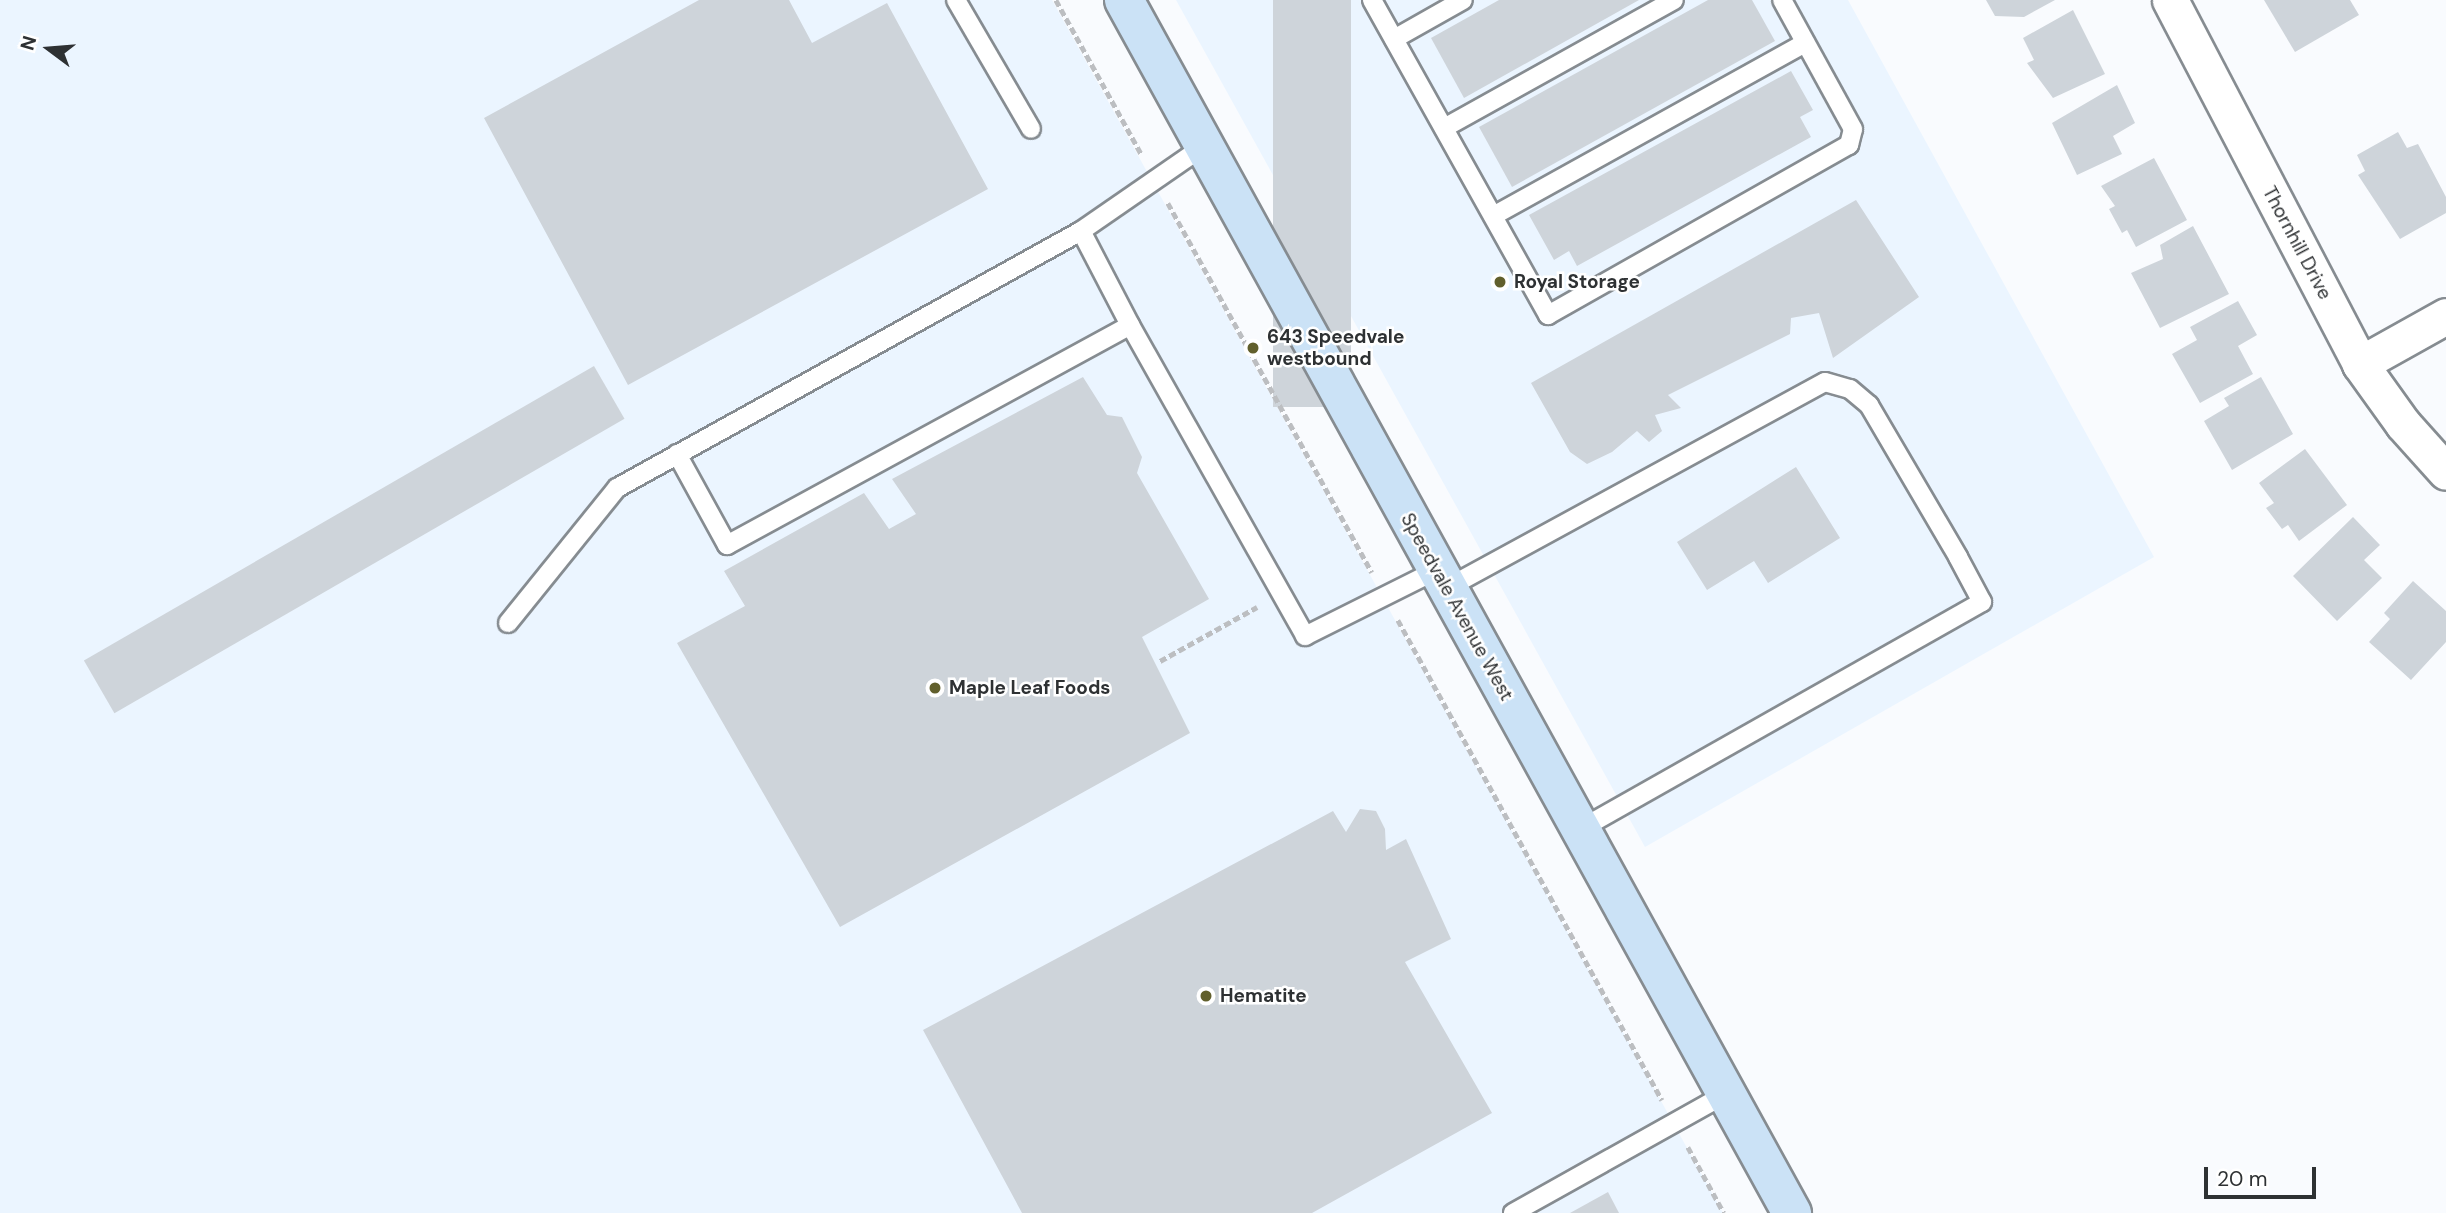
<!DOCTYPE html>
<html>
<head>
<meta charset="utf-8">
<style>
	body { margin:0 }
	#map { position:relative; width:2446px; height:1213px; overflow:hidden; background:#f9fbfe; font-family:"DM Sans",sans-serif }
	div>[style] { position:absolute }
	[style*='--x'] { left:calc(var(--x)*1px); top:calc(var(--y)*1px); width:calc(var(--w)*1px); rotate:calc(var(--a)*1deg) }
	.built>* { inset:0; background:#ebf5ff }
	.building>* { inset:0; background:#ced4da; transform-origin:0 0 }
	.path>* { height:4.5px; margin-top:-2.25px; transform-origin:0; background:repeating-linear-gradient(90deg,#bcbec1 0 7px,transparent 0 10.5px) }
	.roads { filter:drop-shadow(2px 0 #868c91) drop-shadow(-2px 0 #868c91) drop-shadow(0 2px #868c91) drop-shadow(0 -2px #868c91) }
	.service>* { height:18px; margin:-9px; padding:0 9px; transform-origin:9px; border-radius:9px; background:#fff }
	.minor>* { height:35px; margin:-17.5px; padding:0 17.5px; transform-origin:17.5px; border-radius:17.5px; background:#fff }
	.secondary>* { height:38px; margin:-19px; padding:0 19px; transform-origin:19px; border-radius:19px; background:#cbe2f6 }
	.dots>* { width:19px; height:19px; translate:-50% -50%; box-sizing:border-box; border:4px solid #fff; border-radius:50% }
	span { translate:-50% -50%; white-space:nowrap; text-align:center; line-height:1.15; -webkit-text-stroke:5px #fff; paint-order:stroke }
	.street-label { font-size:19px; color:#2e3133 }
	.poi-label { font-size:19px; color:#2e3133; font-weight:700 }
	.left { translate:0 -50%; text-align:left }
	.north { position:absolute; left:14px; top:14px; width:70px; height:70px; -webkit-text-stroke:5px #fff; paint-order:stroke; rotate:286deg; font-size:19px; font-weight:700; line-height:28px; text-align:center; color:#2e3133 }
	.north::after { content:''; display:block; margin:auto; width:24px; height:32px; background:#2e3133; clip-path:polygon(50% 0,100% 100%,50% 72%,0 100%) }
	.scale { position:absolute; left:2204px; top:1167px; width:112px; height:32px; box-sizing:border-box; border:4px solid #2e3133; border-top:0; padding-left:9px; font-size:21px; line-height:24px; white-space:nowrap; color:#2e3133; -webkit-text-stroke:5px #fff; paint-order:stroke }
</style>
</head>
<body>
<div id="map">
	<div class="built">
		<div style="clip-path:polygon(0 0,1052px 0,1723px 1213px,0 1213px)"></div>
		<div style="clip-path:polygon(1176px 0,1848px 0,2154px 557px,1645px 847px)"></div>
	</div>
	<div class="building">
		<div style="clip-path:polygon(699px 0,789px 0,812px 43px,887px 3px,988px 189px,628px 385px,484px 118px)"></div>
		<div style="left:1273px;top:0;width:78px;height:407px"></div>
		<div style="clip-path:polygon(1499px 0,1639px 0,1464px 98px,1431px 38px)"></div>
		<div style="clip-path:polygon(1708px 0,1752px 0,1775px 41px,1512px 187px,1479px 127px)"></div>
		<div style="clip-path:polygon(1986px 0,2055px 0,2024px 17px,1995px 16px)"></div>
		<div style="clip-path:polygon(2264px 0,2350px 0,2359px 15px,2295px 52px)"></div>
		<div style="clip-path:polygon(2073px 10px,2105px 74px,2053px 98px,2027px 63px,2034px 60px,2023px 38px)"></div>
		<div style="clip-path:polygon(1791px 71px,1813px 110px,1800px 117px,1811px 137px,1577px 266px,1569px 251px,1554px 260px,1529px 215px)"></div>
		<div style="clip-path:polygon(2117px 85px,2135px 123px,2113px 136px,2122px 154px,2077px 175px,2052px 123px)"></div>
		<div style="clip-path:polygon(2398px 132px,2407px 148px,2418px 144px,2446px 197px,2446px 213px,2400px 239px,2358px 175px,2365px 171px,2357px 155px)"></div>
		<div style="clip-path:polygon(2154px 158px,2187px 220px,2136px 247px,2127px 230px,2122px 233px,2109px 209px,2115px 206px,2101px 186px)"></div>
		<div style="clip-path:polygon(1856px 200px,1919px 297px,1833px 358px,1819px 313px,1791px 318px,1790px 334px,1668px 395px,1681px 408px,1655px 415px,1662px 431px,1649px 442px,1637px 431px,1612px 452px,1587px 464px,1570px 452px,1531px 383px)"></div>
		<div style="clip-path:polygon(2193px 226px,2229px 294px,2160px 328px,2131px 273px,2163px 259px,2160px 245px)"></div>
		<div style="clip-path:polygon(2238px 301px,2257px 335px,2238px 346px,2253px 374px,2200px 403px,2172px 354px,2197px 340px,2190px 327px)"></div>
		<div style="left:594px;top:366px;width:61px;height:589px;rotate:60deg"></div>
		<div style="clip-path:polygon(1083px 377px,1107px 415px,1122px 417px,1142px 457px,1137px 473px,1209px 599px,1142px 637px,1190px 733px,840px 927px,677px 643px,745px 606px,724px 571px,864px 493px,889px 529px,916px 514px,892px 479px)"></div>
		<div style="clip-path:polygon(2261px 377px,2293px 434px,2232px 470px,2204px 421px,2229px 406px,2224px 398px)"></div>
		<div style="clip-path:polygon(2305px 449px,2347px 505px,2299px 541px,2288px 525px,2282px 529px,2266px 508px,2274px 503px,2259px 483px)"></div>
		<div style="clip-path:polygon(1796px 467px,1840px 538px,1768px 583px,1754px 561px,1707px 590px,1677px 542px)"></div>
		<div style="clip-path:polygon(2353px 517px,2380px 545px,2364px 560px,2382px 578px,2337px 621px,2293px 576px)"></div>
		<div style="clip-path:polygon(2413px 581px,2446px 611px,2446px 642px,2411px 680px,2369px 642px,2390px 619px,2384px 613px)"></div>
		<div style="clip-path:polygon(1360px 809px,1376px 811px,1385px 829px,1386px 850px,1406px 839px,1451px 939px,1405px 962px,1492px 1113px,1312px 1213px,1022px 1213px,923px 1030px,1333px 811px,1346px 832px)"></div>
		<div style="clip-path:polygon(1608px 1192px,1619px 1213px,1570px 1213px)"></div>
	</div>
	<div class="path">
		<div style="--x:1056;--y:0;--w:177;--a:61"></div>
		<div style="--x:1168;--y:203;--w:422;--a:61.1"></div>
		<div style="--x:1398;--y:620;--w:548;--a:61.19"></div>
		<div style="--x:1160;--y:661;--w:111;--a:-29.1"></div>
		<div style="--x:1688;--y:1147;--w:75;--a:61.4"></div>
	</div>
	<div class="roads">
		<div class="service">
			<div style="--x:956;--y:0;--w:149;--a:59.8"></div>
			<div style="--x:1372;--y:0;--w:361;--a:60.8"></div>
			<div style="--x:1548;--y:315;--w:346;--a:-29.5"></div>
			<div style="--x:1849;--y:145;--w:16;--a:-76"></div>
			<div style="--x:1853;--y:129;--w:147;--a:-118.8"></div>
			<div style="--x:1394;--y:39;--w:79;--a:-29.5"></div>
			<div style="--x:1444;--y:128;--w:263;--a:-29.1"></div>
			<div style="--x:1493;--y:216;--w:357;--a:-29"></div>
			<div style="--x:1130;--y:325;--w:357;--a:60.6"></div>
			<div style="--x:1305;--y:636;--w:148;--a:-26.6"></div>
			<div style="--x:677;--y:454;--w:104;--a:61.2"></div>
			<div style="--x:727;--y:545;--w:459;--a:-28.6"></div>
			<div style="--x:1130;--y:325;--w:106;--a:-117.5"></div>
			<div style="--x:1447;--y:588;--w:430;--a:-28.6"></div>
			<div style="--x:1825;--y:382;--w:26;--a:16"></div>
			<div style="--x:1850;--y:389;--w:25;--a:40"></div>
			<div style="--x:1869;--y:405;--w:176;--a:59.6"></div>
			<div style="--x:1958;--y:557;--w:51;--a:61.9"></div>
			<div style="--x:1982;--y:602;--w:462;--a:150.5"></div>
			<div style="--x:508;--y:623;--w:174;--a:-51.1"></div>
			<div style="--x:617;--y:488;--w:530;--a:-28.98"></div>
			<div style="--x:1081;--y:231;--w:150;--a:-34.6"></div>
			<div style="--x:1513;--y:1213;--w:244;--a:-29.2"></div>
		</div>
		<div class="minor">
			<div style="--x:2170;--y:0;--w:411;--a:62.4"></div>
			<div style="--x:2360;--y:364;--w:74;--a:54.4"></div>
			<div style="--x:2403;--y:424;--w:64;--a:48.1"></div>
			<div style="--x:2360;--y:364;--w:98;--a:-29.2"></div>
		</div>
		<div class="secondary">
			<div style="--x:1124;--y:0;--w:1385;--a:61.16"></div>
		</div>
	</div>
	<div class="dots">
		<div style="left:1500px;top:282px;background:#615f2c"></div>
		<div style="left:1253px;top:348px;background:#615f2c"></div>
		<div style="left:935px;top:688px;background:#615f2c"></div>
		<div style="left:1206px;top:996px;background:#615f2c"></div>
	</div>
	<div class="street-label">
		<span style="left:2297px;top:243px;rotate:62deg">Thornhill Drive</span>
		<span style="left:1457px;top:607px;rotate:61deg">Speedvale Avenue West</span>
	</div>
	<div class="poi-label">
		<span class="left" style="left:1514px;top:282px">Royal Storage</span>
		<span class="left" style="left:1267px;top:348px">643 Speedvale<br>westbound</span>
		<span class="left" style="left:949px;top:688px">Maple Leaf Foods</span>
		<span class="left" style="left:1220px;top:996px">Hematite</span>
	</div>
	<div class="north">N</div>
	<div class="scale">20 m</div>
</div>
</body>
</html>
